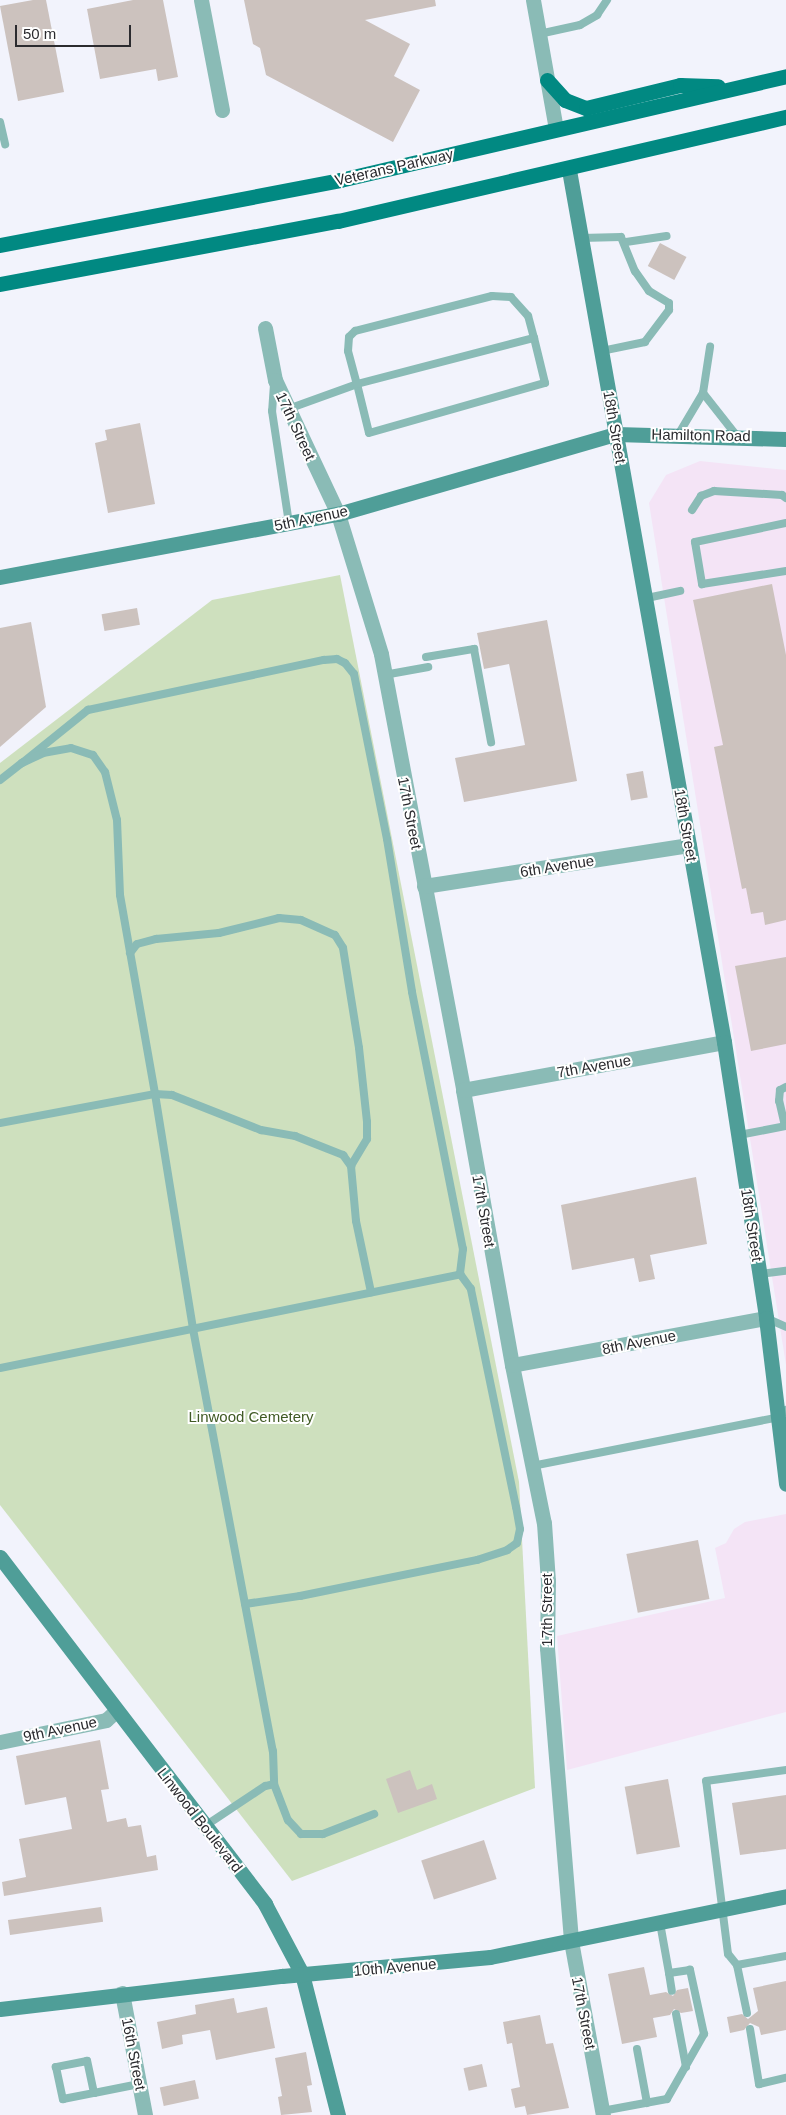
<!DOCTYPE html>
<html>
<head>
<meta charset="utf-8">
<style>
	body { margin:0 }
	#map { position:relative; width:786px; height:2115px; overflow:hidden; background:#f2f3fc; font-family:Arial,sans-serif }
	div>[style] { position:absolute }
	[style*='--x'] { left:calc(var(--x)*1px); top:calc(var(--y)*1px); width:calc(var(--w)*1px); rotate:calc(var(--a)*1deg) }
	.medical>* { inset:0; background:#f4e4f6 }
	.green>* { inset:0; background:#cee0be }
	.building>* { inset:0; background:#ccc2be; transform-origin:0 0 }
	.lane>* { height:8px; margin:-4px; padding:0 4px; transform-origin:4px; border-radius:4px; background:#8abbb6 }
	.street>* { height:15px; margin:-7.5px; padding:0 7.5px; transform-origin:7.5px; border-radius:7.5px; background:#8abbb6 }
	.secondary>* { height:15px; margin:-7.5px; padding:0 7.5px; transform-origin:7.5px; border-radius:7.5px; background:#4f9e98 }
	.primary>* { height:15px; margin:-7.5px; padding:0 7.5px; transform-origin:7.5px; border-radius:7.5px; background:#018982 }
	span { translate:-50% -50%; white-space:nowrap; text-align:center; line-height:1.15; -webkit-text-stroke:4px #fff; paint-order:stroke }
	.street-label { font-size:15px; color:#2b2b2f }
	.park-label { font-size:15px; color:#405a24 }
	.scale { position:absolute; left:15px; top:25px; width:116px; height:22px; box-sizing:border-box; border:2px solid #2b2b2f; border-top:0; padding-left:6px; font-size:15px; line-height:18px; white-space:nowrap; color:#2b2b2f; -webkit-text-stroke:4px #fff; paint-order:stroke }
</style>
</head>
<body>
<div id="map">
	<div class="medical">
		<div style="clip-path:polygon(700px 461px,786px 470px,786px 1365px,649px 503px,666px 475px)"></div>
		<div style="clip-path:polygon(786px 1514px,786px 1712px,567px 1770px,557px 1636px,725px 1598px,715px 1548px,726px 1543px,734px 1529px,745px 1522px)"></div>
	</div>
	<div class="green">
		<div style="clip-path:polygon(340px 575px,519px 1482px,535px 1788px,292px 1881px,0 1505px,0 763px,212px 600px)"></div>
	</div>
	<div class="building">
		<div style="clip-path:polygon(33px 0,46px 0,64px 92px,18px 101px,0 6px)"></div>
		<div style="clip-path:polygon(133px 0,163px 0,178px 77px,158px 81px,156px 69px,100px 79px,87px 9px)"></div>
		<div style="clip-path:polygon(244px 0,435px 0,436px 6px,365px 20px,410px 44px,394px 76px,420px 90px,393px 142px,266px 75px,260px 48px,253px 44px)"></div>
		<div style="left:660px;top:243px;width:30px;height:26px;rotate:28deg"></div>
		<div style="clip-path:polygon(140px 423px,155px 504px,108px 513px,95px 443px,107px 440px,105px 430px)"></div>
		<div style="clip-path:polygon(772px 584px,786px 655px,786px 920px,765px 925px,763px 912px,751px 914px,746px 888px,742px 889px,714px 747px,723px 745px,693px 600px)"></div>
		<div style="left:137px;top:608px;width:17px;height:36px;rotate:80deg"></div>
		<div style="clip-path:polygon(547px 620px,577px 781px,464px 802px,455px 758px,525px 745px,509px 664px,484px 669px,477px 633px)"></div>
		<div style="clip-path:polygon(31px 622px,46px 707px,0 747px,0 628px)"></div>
		<div style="left:643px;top:771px;width:27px;height:17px;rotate:80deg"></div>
		<div style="clip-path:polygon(786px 957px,786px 1044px,751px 1051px,735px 966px)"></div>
		<div style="clip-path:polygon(696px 1177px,707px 1244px,650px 1255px,655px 1279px,639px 1282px,634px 1258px,572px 1270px,561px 1205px)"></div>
		<div style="left:698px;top:1540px;width:60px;height:73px;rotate:79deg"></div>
		<div style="clip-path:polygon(100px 1740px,109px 1789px,101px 1790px,107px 1822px,126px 1818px,128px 1827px,141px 1825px,147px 1857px,156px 1855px,158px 1870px,4px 1896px,2px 1882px,26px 1877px,19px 1839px,72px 1829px,66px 1797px,25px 1805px,16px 1756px)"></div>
		<div style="clip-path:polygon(410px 1770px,417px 1790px,432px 1784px,437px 1799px,398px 1813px,386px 1779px)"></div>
		<div style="left:668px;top:1779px;width:69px;height:44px;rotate:80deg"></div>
		<div style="clip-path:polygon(786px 1795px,786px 1849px,740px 1855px,732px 1803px)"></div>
		<div style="left:484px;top:1840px;width:41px;height:66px;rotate:72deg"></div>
		<div style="left:101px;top:1907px;width:15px;height:94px;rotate:82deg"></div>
		<div style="clip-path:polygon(644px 1967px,650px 1995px,666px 1992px,673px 1996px,677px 1990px,688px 1988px,693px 2011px,681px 2013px,674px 2009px,670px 2015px,653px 2018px,657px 2037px,622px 2044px,608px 1974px)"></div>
		<div style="clip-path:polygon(786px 1981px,786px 2030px,761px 2035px,759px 2027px,750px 2023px,744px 2030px,730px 2033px,727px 2017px,742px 2014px,748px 2019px,758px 2011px,753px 1988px)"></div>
		<div style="clip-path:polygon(234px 1998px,237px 2013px,267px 2007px,275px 2048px,216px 2060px,210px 2030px,182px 2035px,183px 2044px,162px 2049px,157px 2022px,196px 2014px,195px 2005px)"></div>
		<div style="clip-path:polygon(540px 2015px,546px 2044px,553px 2043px,569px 2108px,527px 2115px,525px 2106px,515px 2108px,511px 2089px,520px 2087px,512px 2043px,507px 2044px,503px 2022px)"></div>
		<div style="clip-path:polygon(306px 2052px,312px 2085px,307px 2086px,312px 2112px,281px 2115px,278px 2097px,282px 2096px,275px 2058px)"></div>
		<div style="left:482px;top:2064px;width:23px;height:19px;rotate:77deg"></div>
		<div style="left:195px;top:2080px;width:19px;height:36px;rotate:78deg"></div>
	</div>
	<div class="lane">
		<div style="--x:539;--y:34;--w:42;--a:-12.4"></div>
		<div style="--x:580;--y:25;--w:20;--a:-30"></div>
		<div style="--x:597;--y:15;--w:18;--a:-56"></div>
		<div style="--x:0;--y:122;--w:23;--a:77"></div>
		<div style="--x:581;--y:238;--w:40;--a:-1.4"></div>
		<div style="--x:621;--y:237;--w:37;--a:68"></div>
		<div style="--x:635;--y:271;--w:24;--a:55"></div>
		<div style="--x:649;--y:291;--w:23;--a:31"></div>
		<div style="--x:669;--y:303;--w:7;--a:90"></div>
		<div style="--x:669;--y:310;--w:40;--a:127"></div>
		<div style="--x:645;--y:342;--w:45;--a:168.4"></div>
		<div style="--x:626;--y:242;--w:41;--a:-8.3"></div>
		<div style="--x:274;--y:384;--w:27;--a:94"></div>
		<div style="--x:272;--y:411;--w:113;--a:81.4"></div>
		<div style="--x:703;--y:393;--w:55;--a:51.7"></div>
		<div style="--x:288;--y:409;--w:73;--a:-19.9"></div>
		<div style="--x:357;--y:384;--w:50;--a:76.2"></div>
		<div style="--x:369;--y:433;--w:183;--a:-15.9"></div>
		<div style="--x:545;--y:383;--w:46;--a:-103.7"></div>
		<div style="--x:534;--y:338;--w:23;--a:-105"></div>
		<div style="--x:528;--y:316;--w:25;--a:-132"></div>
		<div style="--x:511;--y:297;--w:19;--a:-177"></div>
		<div style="--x:492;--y:296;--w:141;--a:165.7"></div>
		<div style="--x:355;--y:331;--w:8;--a:135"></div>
		<div style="--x:349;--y:337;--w:14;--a:94"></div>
		<div style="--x:348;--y:351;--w:34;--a:75"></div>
		<div style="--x:357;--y:384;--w:183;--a:-14.6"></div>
		<div style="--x:678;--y:435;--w:49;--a:-59.2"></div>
		<div style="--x:703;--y:393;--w:47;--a:-81.3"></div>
		<div style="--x:692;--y:510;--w:17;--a:-57"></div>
		<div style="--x:701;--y:496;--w:14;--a:-21"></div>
		<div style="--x:714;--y:491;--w:68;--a:3.4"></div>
		<div style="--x:782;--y:495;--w:5;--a:37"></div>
		<div style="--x:786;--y:523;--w:93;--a:168.2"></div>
		<div style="--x:695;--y:542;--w:43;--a:80.5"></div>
		<div style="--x:702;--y:584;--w:85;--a:-8.8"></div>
		<div style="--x:647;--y:598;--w:34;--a:-12"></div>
		<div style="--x:426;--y:657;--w:49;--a:-9.5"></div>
		<div style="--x:474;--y:649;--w:95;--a:79.6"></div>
		<div style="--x:384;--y:675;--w:45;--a:-10.3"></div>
		<div style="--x:22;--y:763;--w:85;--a:-38.8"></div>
		<div style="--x:88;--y:710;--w:241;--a:-12"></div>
		<div style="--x:324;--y:660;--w:13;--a:-4"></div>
		<div style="--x:337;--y:659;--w:9;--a:27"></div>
		<div style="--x:345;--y:663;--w:14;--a:51"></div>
		<div style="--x:354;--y:674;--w:168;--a:78.7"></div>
		<div style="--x:387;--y:839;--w:155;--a:80.7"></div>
		<div style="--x:412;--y:992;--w:262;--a:78.8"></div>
		<div style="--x:463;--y:1249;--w:25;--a:97"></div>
		<div style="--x:0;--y:780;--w:28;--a:-38"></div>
		<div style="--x:22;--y:763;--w:23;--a:-25"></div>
		<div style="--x:43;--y:753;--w:28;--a:-10"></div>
		<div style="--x:71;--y:748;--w:23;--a:18"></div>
		<div style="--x:93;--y:755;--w:21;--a:55"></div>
		<div style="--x:105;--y:772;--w:49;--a:76"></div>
		<div style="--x:117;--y:820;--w:75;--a:87.7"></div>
		<div style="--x:120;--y:895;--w:202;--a:80"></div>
		<div style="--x:155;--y:1094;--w:17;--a:3"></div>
		<div style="--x:172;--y:1095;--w:96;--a:21.5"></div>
		<div style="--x:261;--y:1130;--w:35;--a:10"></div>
		<div style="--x:295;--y:1136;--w:52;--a:21.6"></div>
		<div style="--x:343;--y:1155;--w:14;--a:54"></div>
		<div style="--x:351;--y:1166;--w:55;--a:84.8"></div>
		<div style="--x:356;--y:1221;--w:73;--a:78.1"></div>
		<div style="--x:130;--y:953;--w:11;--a:-52"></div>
		<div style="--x:137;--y:944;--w:20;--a:-15"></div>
		<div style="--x:156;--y:939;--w:63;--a:-5.4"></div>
		<div style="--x:219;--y:933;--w:62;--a:-14"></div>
		<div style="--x:279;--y:918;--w:22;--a:5"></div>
		<div style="--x:301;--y:920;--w:37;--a:24"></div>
		<div style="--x:335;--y:935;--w:15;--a:58"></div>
		<div style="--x:343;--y:948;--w:101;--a:80.9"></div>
		<div style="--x:359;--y:1048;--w:74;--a:83.8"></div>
		<div style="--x:367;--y:1122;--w:17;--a:90"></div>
		<div style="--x:367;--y:1139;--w:31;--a:121"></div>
		<div style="--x:0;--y:1123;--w:158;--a:-10.6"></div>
		<div style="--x:155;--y:1094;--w:238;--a:80.8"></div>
		<div style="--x:193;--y:1329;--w:430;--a:79.3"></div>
		<div style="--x:273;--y:1751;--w:33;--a:88"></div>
		<div style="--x:274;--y:1784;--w:9;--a:167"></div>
		<div style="--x:265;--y:1786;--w:72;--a:146.3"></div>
		<div style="--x:785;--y:1126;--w:26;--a:-103"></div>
		<div style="--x:779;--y:1101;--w:11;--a:-85"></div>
		<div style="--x:780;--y:1090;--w:7;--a:-27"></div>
		<div style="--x:739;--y:1135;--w:48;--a:-10.8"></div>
		<div style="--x:760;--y:1274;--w:26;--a:-7"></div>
		<div style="--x:766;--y:1318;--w:22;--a:24"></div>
		<div style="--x:0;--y:1368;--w:470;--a:-11.5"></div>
		<div style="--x:532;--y:1466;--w:252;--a:-11.2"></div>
		<div style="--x:779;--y:1417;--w:10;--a:-45"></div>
		<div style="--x:245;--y:1604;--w:56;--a:-8.3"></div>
		<div style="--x:300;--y:1596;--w:181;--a:-11.5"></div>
		<div style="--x:477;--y:1560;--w:32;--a:-18"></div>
		<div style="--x:507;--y:1550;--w:12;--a:-35"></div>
		<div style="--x:517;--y:1543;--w:14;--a:-78"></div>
		<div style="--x:520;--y:1529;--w:22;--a:-100"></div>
		<div style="--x:516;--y:1507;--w:223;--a:-101.7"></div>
		<div style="--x:471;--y:1289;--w:19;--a:-126"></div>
		<div style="--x:274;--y:1784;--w:39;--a:69"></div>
		<div style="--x:288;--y:1820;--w:19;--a:47"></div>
		<div style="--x:301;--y:1834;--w:22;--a:0"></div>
		<div style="--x:323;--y:1834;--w:55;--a:-21.4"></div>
		<div style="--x:737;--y:1965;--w:50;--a:-10.4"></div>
		<div style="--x:669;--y:1973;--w:18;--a:81"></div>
		<div style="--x:747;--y:2013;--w:49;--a:-101.8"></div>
		<div style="--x:737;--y:1965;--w:14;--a:-129"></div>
		<div style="--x:728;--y:1954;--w:174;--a:-97.2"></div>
		<div style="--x:706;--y:1781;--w:81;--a:-7.8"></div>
		<div style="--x:676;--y:2014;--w:54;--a:79.3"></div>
		<div style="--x:750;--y:2029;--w:56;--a:80.7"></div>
		<div style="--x:759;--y:2084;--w:28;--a:-13"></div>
		<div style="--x:637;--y:2049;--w:55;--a:79.5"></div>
		<div style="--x:94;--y:2093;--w:33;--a:-102"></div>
		<div style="--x:87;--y:2061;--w:32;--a:169"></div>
		<div style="--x:56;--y:2067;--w:33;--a:78"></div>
		<div style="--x:63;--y:2099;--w:32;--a:-11"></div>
		<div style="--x:94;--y:2093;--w:46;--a:-11.3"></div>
		<div style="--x:602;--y:2111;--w:66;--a:-10.5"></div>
		<div style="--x:667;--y:2099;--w:75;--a:-60.4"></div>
		<div style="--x:704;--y:2034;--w:66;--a:-102.3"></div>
		<div style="--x:690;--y:1970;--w:21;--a:172"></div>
		<div style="--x:669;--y:1973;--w:51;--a:-100.2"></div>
	</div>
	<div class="street">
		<div style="--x:201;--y:0;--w:112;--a:79.2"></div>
		<div style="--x:533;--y:0;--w:131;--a:79.9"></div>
		<div style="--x:265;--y:328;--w:53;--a:79.1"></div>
		<div style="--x:275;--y:380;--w:148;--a:64.8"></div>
		<div style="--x:338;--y:514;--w:146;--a:72.9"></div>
		<div style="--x:381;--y:654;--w:444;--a:79.3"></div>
		<div style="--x:463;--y:1090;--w:279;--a:79.9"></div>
		<div style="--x:512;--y:1365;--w:161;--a:78.6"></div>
		<div style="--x:544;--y:1523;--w:58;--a:86.1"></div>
		<div style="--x:548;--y:1581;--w:67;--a:90.9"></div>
		<div style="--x:547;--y:1648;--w:294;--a:85.3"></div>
		<div style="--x:571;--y:1941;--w:177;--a:79.6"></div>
		<div style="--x:424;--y:886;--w:268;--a:-8.8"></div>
		<div style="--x:463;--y:1090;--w:265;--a:-10.4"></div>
		<div style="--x:512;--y:1365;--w:258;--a:-10.5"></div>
		<div style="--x:0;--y:1742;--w:108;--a:-11.7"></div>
		<div style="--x:106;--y:1720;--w:13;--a:-42"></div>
		<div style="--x:122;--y:1993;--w:124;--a:79.3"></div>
	</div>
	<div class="secondary">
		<div style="--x:569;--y:170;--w:886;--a:79.92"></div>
		<div style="--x:724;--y:1042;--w:279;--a:81.3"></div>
		<div style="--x:766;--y:1318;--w:167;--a:83.1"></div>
		<div style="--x:0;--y:577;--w:344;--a:-10.6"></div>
		<div style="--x:338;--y:514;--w:289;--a:-16.1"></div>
		<div style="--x:616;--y:434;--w:170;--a:1.7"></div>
		<div style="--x:0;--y:1557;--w:437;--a:52.6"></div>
		<div style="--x:265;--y:1904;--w:79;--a:62.1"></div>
		<div style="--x:302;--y:1974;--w:146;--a:75.7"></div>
		<div style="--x:0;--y:2009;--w:284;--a:-6.7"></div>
		<div style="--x:282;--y:1976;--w:209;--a:-5.2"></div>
		<div style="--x:490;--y:1957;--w:302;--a:-11.6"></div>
	</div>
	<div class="primary">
		<div style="--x:547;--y:80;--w:27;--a:48"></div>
		<div style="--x:565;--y:100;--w:22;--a:21"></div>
		<div style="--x:586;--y:108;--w:97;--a:-13.7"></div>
		<div style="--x:680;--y:85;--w:38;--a:2"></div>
		<div style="--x:0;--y:245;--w:346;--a:-10.8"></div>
		<div style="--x:340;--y:180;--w:458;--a:-13.1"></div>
		<div style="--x:0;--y:284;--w:344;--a:-10.6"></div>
		<div style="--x:338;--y:221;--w:460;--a:-13.1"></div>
	</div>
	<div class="street-label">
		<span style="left:394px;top:167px;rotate:-13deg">Veterans Parkway</span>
		<span style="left:296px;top:426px;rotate:65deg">17th Street</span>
		<span style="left:615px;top:427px;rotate:80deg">18th Street</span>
		<span style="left:701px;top:435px;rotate:1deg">Hamilton Road</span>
		<span style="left:311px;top:518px;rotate:-12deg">5th Avenue</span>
		<span style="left:410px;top:813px;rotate:79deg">17th Street</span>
		<span style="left:686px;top:825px;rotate:80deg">18th Street</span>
		<span style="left:557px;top:866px;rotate:-9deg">6th Avenue</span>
		<span style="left:594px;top:1066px;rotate:-10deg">7th Avenue</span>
		<span style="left:484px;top:1211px;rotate:80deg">17th Street</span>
		<span style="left:752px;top:1225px;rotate:81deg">18th Street</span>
		<span style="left:639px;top:1342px;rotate:-11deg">8th Avenue</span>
		<span style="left:547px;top:1610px;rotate:-90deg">17th Street</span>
		<span style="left:60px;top:1729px;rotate:-12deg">9th Avenue</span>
		<span style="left:200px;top:1820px;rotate:52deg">Linwood Boulevard</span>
		<span style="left:395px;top:1967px;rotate:-5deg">10th Avenue</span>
		<span style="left:584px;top:2013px;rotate:79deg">17th Street</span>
		<span style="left:134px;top:2054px;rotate:79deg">16th Street</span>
	</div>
	<div class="park-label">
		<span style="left:251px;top:1417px">Linwood Cemetery</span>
	</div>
	<div class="scale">50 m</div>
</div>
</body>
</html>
